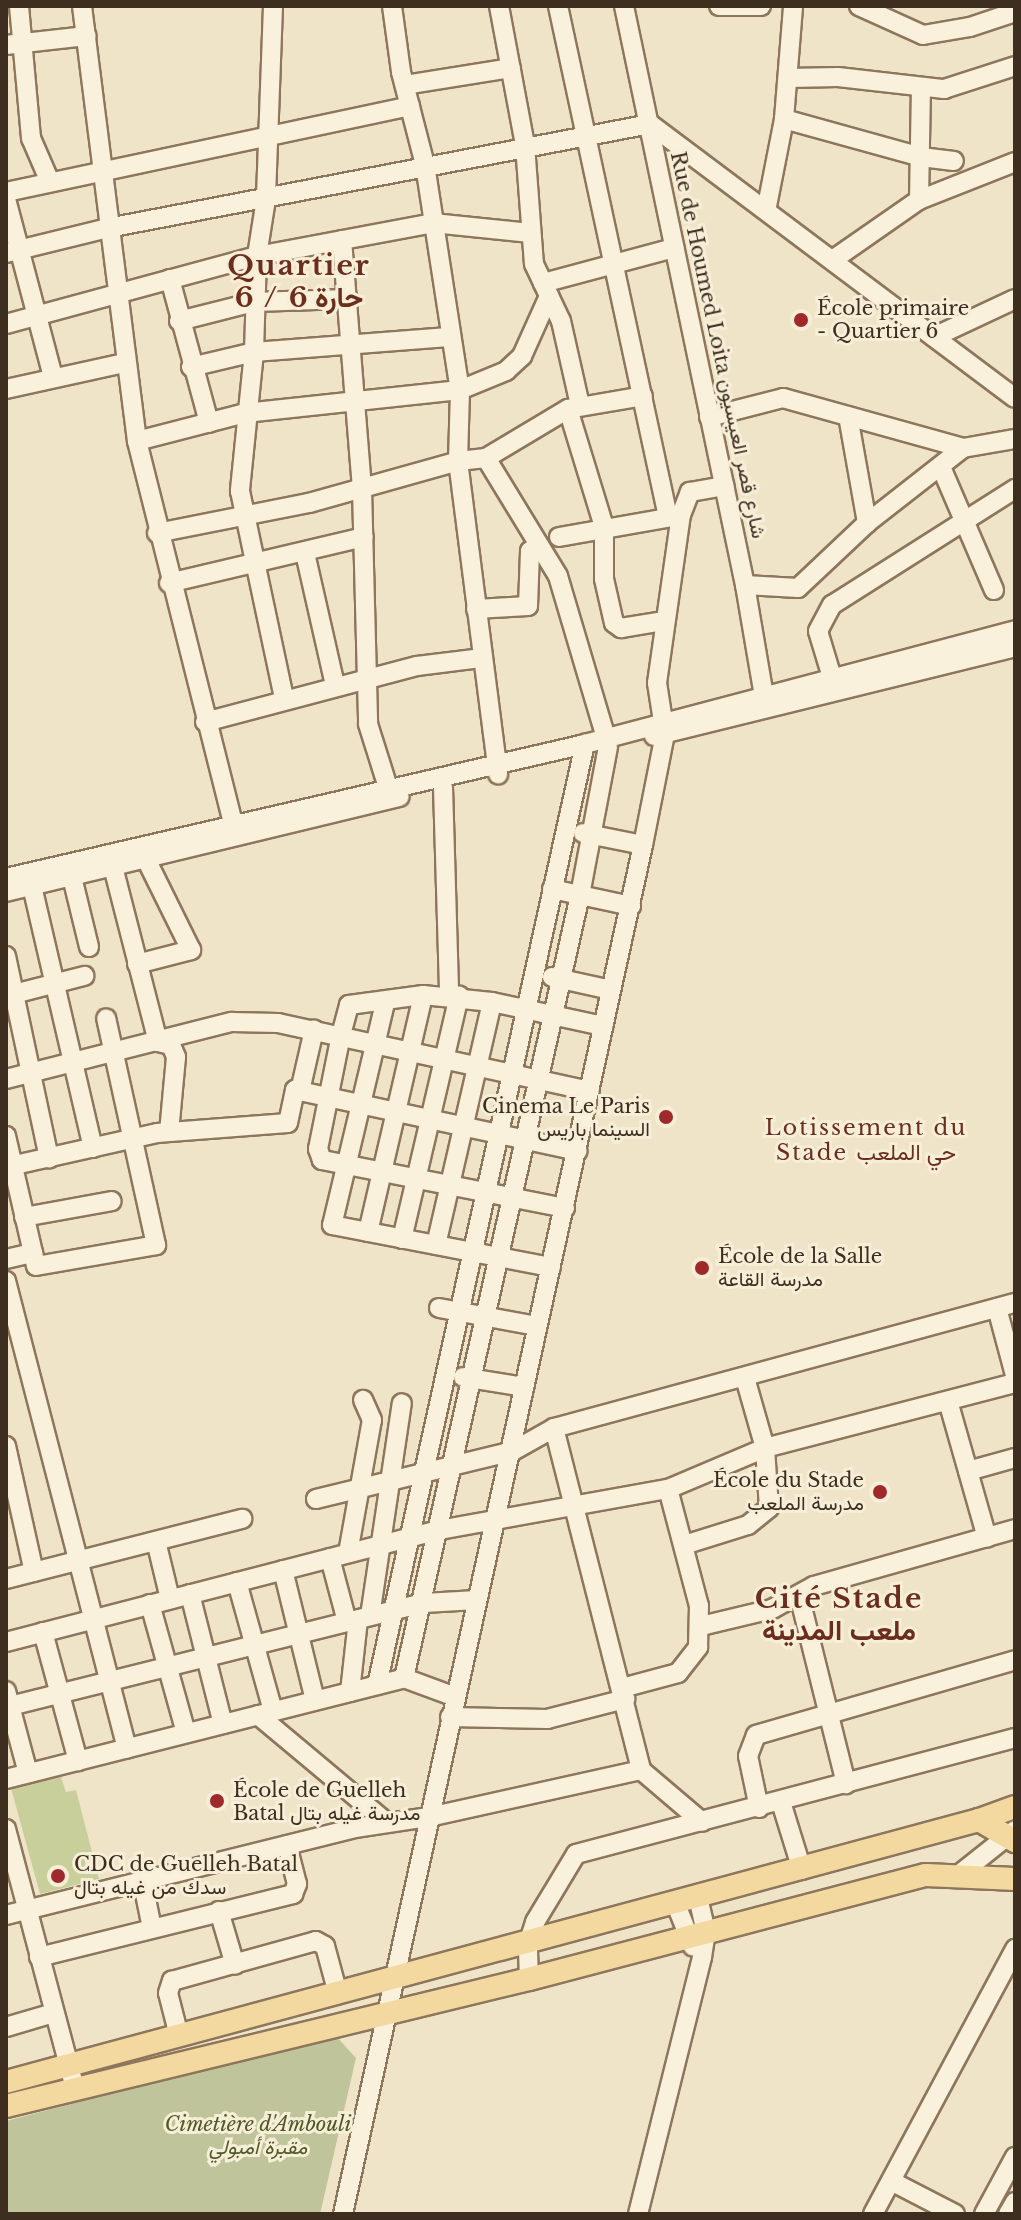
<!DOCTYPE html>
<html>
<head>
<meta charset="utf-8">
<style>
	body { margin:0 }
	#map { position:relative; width:1021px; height:2220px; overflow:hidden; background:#f0e4c8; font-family:"Libre Baskerville",Vazirmatn,serif }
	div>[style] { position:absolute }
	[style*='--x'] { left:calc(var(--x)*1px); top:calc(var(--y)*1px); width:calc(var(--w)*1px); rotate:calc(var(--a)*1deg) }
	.green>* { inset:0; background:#c9cf9b }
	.cemetery>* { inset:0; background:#bfc49a }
	.roads { filter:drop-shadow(2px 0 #8d765c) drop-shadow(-2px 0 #8d765c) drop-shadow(0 2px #8d765c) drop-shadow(0 -2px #8d765c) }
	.minor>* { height:18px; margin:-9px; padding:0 9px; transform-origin:9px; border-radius:9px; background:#faf1dc }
	.major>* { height:22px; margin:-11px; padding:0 11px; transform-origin:11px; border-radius:11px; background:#f3d9a0 }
	.dots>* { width:22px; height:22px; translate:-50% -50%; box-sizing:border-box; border:4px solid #f7eed8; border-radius:50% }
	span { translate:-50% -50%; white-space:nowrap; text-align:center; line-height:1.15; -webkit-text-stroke:6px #f7eed8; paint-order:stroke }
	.poi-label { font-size:20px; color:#3d2e20 }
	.left { translate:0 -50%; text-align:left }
	.right { translate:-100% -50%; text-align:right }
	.street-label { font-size:20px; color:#3d2e20 }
	.park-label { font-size:20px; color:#4d5a26; font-style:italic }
	.neighbourhood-label { font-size:22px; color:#6b2e1e; letter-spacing:2px }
	.district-label { font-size:28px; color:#6b2e1e; font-weight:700; letter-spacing:2px }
	.frame { position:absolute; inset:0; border:8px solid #3d2e20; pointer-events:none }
</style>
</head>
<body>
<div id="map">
	<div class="green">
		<div style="clip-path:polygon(61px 1777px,66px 1792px,76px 1790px,99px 1879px,40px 1894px,11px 1788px)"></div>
	</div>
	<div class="cemetery">
		<div style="clip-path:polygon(335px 2035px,356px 2058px,320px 2214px,6px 2214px,6px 2121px)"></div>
	</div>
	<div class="roads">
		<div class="minor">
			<div style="--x:19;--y:6;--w:133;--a:84.8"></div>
			<div style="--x:31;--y:138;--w:48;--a:66.6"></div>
			<div style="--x:82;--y:6;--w:438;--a:82.8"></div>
			<div style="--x:137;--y:441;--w:405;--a:75.9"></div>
			<div style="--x:273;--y:6;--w:193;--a:92.1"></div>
			<div style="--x:266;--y:199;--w:58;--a:99"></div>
			<div style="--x:257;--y:256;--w:96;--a:91.8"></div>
			<div style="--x:254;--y:352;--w:140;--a:95.8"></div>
			<div style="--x:240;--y:491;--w:212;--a:78"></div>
			<div style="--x:392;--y:6;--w:67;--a:82.2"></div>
			<div style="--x:401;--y:72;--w:96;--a:75.5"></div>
			<div style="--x:425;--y:165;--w:228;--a:81.2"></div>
			<div style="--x:460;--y:390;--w:71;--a:91.6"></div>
			<div style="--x:458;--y:461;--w:316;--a:82.7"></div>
			<div style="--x:499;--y:6;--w:141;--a:79.4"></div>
			<div style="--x:525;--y:145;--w:119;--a:85.7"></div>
			<div style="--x:534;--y:264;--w:63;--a:64.7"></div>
			<div style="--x:561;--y:321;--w:86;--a:77.3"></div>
			<div style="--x:558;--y:6;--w:523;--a:77.85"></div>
			<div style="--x:624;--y:6;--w:592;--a:78.2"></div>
			<div style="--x:745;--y:585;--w:119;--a:80.3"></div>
			<div style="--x:719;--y:6;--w:42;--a:0"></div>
			<div style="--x:859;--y:6;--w:70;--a:24.4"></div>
			<div style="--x:923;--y:35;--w:48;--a:-9.7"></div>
			<div style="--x:970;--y:27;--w:47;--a:-18.4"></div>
			<div style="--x:6;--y:45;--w:81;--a:-6.4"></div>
			<div style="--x:788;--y:78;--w:50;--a:-1.1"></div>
			<div style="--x:838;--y:77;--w:107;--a:6.5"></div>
			<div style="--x:944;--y:89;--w:75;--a:-17.9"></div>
			<div style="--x:405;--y:85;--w:107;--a:-9.1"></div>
			<div style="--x:784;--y:119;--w:142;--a:15.5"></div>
			<div style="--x:921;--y:157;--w:33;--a:7"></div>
			<div style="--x:6;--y:192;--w:413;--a:-12"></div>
			<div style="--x:6;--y:199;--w:184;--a:75.2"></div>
			<div style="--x:919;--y:200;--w:111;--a:-89"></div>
			<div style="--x:767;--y:206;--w:89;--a:-78.9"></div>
			<div style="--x:784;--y:119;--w:113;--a:-85.4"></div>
			<div style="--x:342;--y:240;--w:250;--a:85.4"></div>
			<div style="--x:362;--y:489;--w:235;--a:88.5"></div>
			<div style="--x:368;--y:724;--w:77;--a:72.5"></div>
			<div style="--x:6;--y:253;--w:105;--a:-13.8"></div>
			<div style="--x:108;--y:228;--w:552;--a:-10.86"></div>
			<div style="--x:650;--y:124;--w:456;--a:36.9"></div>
			<div style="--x:834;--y:259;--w:103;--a:-34.8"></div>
			<div style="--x:919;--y:200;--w:103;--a:-21.6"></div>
			<div style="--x:170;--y:279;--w:149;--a:74.8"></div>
			<div style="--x:543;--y:283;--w:136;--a:-15"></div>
			<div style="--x:179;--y:321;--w:77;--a:-14.2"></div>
			<div style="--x:254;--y:302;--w:94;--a:-1.8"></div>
			<div style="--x:6;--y:324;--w:260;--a:-15.2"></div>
			<div style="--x:257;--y:256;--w:179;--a:-10.6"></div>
			<div style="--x:433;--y:223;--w:98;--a:5.9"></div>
			<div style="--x:934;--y:337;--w:89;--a:-25.1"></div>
			<div style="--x:191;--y:367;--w:65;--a:-13.4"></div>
			<div style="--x:254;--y:352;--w:195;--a:-4.4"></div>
			<div style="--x:6;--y:389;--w:121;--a:-12.4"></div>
			<div style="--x:568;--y:409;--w:123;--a:73"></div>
			<div style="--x:604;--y:527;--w:52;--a:90"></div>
			<div style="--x:604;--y:579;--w:45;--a:77.2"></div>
			<div style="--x:614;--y:623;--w:9;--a:36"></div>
			<div style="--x:621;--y:628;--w:44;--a:-9.2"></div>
			<div style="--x:848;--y:416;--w:109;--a:79.9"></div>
			<div style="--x:709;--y:417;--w:76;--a:-14.4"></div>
			<div style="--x:783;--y:398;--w:187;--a:15.5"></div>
			<div style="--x:963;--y:448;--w:53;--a:-9.8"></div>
			<div style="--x:137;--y:441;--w:112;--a:-14.5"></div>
			<div style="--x:245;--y:413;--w:216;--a:-6.1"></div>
			<div style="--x:460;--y:390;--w:50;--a:-22.4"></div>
			<div style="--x:506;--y:371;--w:22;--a:-43"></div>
			<div style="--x:522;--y:356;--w:66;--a:-65.8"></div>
			<div style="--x:486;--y:458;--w:138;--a:58.6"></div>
			<div style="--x:558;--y:576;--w:169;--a:73.5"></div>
			<div style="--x:941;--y:467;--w:134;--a:66.7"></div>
			<div style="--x:157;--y:533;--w:155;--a:-11.2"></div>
			<div style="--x:309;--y:503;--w:155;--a:-15.7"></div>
			<div style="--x:458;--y:461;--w:28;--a:-6"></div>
			<div style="--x:486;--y:458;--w:96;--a:-30.9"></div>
			<div style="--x:568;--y:409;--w:76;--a:-9.8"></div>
			<div style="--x:559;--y:537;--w:121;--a:-10"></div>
			<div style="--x:305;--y:553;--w:135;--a:77.2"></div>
			<div style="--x:169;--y:583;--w:200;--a:-13.3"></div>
			<div style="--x:745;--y:585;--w:53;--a:3.2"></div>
			<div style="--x:798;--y:588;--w:95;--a:-43.3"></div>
			<div style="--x:867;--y:523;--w:122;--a:-38"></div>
			<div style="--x:476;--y:609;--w:52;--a:-3.3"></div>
			<div style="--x:528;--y:606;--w:55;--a:-87.9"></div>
			<div style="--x:530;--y:551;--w:9;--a:-13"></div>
			<div style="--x:834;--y:684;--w:55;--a:-106.8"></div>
			<div style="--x:818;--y:631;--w:30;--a:-62"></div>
			<div style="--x:832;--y:605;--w:217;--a:-32.4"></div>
			<div style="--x:205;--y:722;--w:219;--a:-14.8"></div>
			<div style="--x:417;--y:666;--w:64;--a:-7.1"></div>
			<div style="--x:654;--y:736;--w:372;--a:-13.8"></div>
			<div style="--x:443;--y:787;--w:208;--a:88.3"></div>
			<div style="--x:583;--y:833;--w:61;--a:11.3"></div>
			<div style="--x:110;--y:855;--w:193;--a:75.6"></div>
			<div style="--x:158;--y:1042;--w:13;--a:13"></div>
			<div style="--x:171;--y:1045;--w:13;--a:67"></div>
			<div style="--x:176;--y:1057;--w:75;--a:95.3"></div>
			<div style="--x:72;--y:877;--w:72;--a:76.3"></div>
			<div style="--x:6;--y:878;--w:594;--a:-13.03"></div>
			<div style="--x:585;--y:744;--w:445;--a:-14.8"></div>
			<div style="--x:32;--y:886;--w:269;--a:76.9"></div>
			<div style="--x:552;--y:889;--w:81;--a:12.1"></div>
			<div style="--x:6;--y:892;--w:405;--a:-13.6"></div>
			<div style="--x:6;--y:956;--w:207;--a:78"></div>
			<div style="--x:137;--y:964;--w:56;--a:-14.5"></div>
			<div style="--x:191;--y:950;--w:102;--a:-116.3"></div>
			<div style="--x:552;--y:977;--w:60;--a:12.4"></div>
			<div style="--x:6;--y:996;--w:81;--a:-14.4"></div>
			<div style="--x:385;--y:1003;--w:228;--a:103.4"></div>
			<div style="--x:332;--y:1225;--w:223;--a:10.9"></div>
			<div style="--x:6;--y:1079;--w:233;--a:-14.2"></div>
			<div style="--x:232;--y:1022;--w:46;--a:1.2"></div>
			<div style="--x:278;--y:1023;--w:319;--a:12.3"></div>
			<div style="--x:300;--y:1091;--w:63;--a:-77.1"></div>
			<div style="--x:6;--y:1136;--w:133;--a:77"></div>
			<div style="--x:36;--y:1266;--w:122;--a:-9.9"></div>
			<div style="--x:156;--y:1245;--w:232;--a:-102.4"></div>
			<div style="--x:6;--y:1167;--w:155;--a:-12.7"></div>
			<div style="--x:157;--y:1133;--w:131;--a:-4.4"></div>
			<div style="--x:288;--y:1123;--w:34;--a:-78"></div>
			<div style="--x:295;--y:1090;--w:289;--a:12.2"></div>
			<div style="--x:565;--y:1208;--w:248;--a:-168.8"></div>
			<div style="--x:322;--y:1160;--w:12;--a:-110"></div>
			<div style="--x:318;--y:1149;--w:116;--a:-78.6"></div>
			<div style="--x:341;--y:1035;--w:31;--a:-75"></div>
			<div style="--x:349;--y:1005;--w:75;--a:-7.7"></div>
			<div style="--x:423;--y:995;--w:69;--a:5.8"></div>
			<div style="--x:492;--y:1002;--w:114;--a:12.2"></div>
			<div style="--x:24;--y:1217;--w:89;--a:-10.3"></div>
			<div style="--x:368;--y:1232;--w:243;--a:-76.9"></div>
			<div style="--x:402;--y:1239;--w:250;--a:-76.8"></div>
			<div style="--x:436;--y:1245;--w:249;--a:-77"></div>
			<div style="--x:6;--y:1259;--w:28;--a:-13"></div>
			<div style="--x:6;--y:1281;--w:483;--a:75.5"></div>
			<div style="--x:439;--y:1308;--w:100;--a:10.4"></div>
			<div style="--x:997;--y:1308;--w:69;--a:75"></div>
			<div style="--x:463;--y:1377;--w:62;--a:9.3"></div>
			<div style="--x:948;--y:1401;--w:142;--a:74.1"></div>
			<div style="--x:554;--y:1428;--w:353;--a:75.7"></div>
			<div style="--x:641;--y:1770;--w:80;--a:40.4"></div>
			<div style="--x:6;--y:1446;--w:129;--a:77.5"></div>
			<div style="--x:968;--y:1471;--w:49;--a:-15.5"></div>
			<div style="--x:316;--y:1499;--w:203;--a:-13.7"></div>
			<div style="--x:513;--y:1451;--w:47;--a:-29.3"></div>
			<div style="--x:554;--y:1428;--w:478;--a:-15.2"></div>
			<div style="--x:156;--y:1541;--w:60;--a:76.4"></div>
			<div style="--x:684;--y:1545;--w:67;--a:-17.4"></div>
			<div style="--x:748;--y:1525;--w:27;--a:-39"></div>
			<div style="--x:769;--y:1508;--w:60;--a:-93.8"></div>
			<div style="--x:765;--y:1448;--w:73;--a:-105.9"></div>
			<div style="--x:348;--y:1553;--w:135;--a:-79.8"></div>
			<div style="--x:372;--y:1420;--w:22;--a:-114"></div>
			<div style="--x:330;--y:1558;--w:66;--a:75.1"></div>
			<div style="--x:283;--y:1570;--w:134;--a:76.2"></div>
			<div style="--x:6;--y:1579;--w:244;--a:-14.3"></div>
			<div style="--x:237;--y:1582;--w:134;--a:74.4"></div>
			<div style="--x:190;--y:1594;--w:134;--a:75.8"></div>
			<div style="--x:799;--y:1595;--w:195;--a:76"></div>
			<div style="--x:150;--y:1604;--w:134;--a:74.4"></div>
			<div style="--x:370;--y:1616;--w:215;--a:-81.5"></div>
			<div style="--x:701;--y:1626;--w:73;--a:-13.5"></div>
			<div style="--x:772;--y:1609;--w:48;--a:-28.7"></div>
			<div style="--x:814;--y:1586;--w:209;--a:-15.8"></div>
			<div style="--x:43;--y:1632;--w:134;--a:74.8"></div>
			<div style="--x:6;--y:1642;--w:447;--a:-14.5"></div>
			<div style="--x:439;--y:1530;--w:233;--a:-10.2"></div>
			<div style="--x:668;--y:1489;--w:105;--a:-22.9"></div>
			<div style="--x:765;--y:1448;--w:258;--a:-14.6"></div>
			<div style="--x:404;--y:1678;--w:803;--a:-77.33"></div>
			<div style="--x:580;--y:895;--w:151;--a:-79.3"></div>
			<div style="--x:377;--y:1685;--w:964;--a:-77.54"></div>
			<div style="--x:622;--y:1688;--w:58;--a:-15"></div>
			<div style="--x:678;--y:1673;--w:33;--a:-52"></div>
			<div style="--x:698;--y:1647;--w:41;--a:-88.6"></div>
			<div style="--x:699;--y:1606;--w:121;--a:-104.8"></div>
			<div style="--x:6;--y:1691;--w:85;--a:75"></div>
			<div style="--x:350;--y:1692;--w:73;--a:-83.7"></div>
			<div style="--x:6;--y:1707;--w:431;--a:-14"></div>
			<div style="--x:424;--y:1603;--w:53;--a:-3.2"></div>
			<div style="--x:258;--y:1715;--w:167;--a:39.9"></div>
			<div style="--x:450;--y:1717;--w:97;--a:1.2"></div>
			<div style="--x:547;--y:1719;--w:81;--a:-14.4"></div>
			<div style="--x:6;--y:1779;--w:411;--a:-14.2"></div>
			<div style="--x:404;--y:1678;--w:52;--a:20.2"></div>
			<div style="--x:781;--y:1802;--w:71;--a:72.8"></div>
			<div style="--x:759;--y:1808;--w:53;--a:-101.9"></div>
			<div style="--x:748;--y:1756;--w:22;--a:-69"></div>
			<div style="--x:756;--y:1735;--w:270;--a:-16.1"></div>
			<div style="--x:6;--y:1829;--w:269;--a:75.1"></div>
			<div style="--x:961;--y:1873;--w:69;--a:-38.5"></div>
			<div style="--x:142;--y:1879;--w:50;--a:78.5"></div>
			<div style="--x:675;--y:1902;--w:48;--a:68.2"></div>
			<div style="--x:219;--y:1911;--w:56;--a:73.5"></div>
			<div style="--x:6;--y:1915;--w:360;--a:-14"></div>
			<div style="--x:355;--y:1828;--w:75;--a:-8.5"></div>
			<div style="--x:429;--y:1817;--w:217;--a:-12.5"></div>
			<div style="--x:39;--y:1957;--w:262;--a:-13.9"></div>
			<div style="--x:293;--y:1894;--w:11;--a:-68"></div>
			<div style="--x:297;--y:1884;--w:40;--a:-104.4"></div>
			<div style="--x:529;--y:1979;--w:35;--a:-92"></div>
			<div style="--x:528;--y:1944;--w:23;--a:-72"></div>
			<div style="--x:535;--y:1922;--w:79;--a:-58.9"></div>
			<div style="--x:576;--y:1854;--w:454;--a:-14.8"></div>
			<div style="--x:6;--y:2027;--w:50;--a:-16.3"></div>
			<div style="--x:179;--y:2036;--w:44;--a:-104.3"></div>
			<div style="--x:168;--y:1993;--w:13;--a:-72"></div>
			<div style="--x:172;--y:1981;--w:149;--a:-15.5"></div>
			<div style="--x:316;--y:1941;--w:10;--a:29"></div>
			<div style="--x:325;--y:1946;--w:50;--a:74.8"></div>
			<div style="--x:891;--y:2181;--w:72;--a:27.3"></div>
			<div style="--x:343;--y:2214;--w:1401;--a:-77.64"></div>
			<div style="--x:643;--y:845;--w:113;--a:-78.8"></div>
			<div style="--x:665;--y:734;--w:52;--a:-98.9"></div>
			<div style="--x:657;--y:683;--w:170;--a:-81.9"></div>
			<div style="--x:681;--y:515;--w:25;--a:-69"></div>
			<div style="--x:690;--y:492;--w:35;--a:-10"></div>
			<div style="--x:638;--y:2214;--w:265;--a:-76"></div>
			<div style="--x:702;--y:1957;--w:25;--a:-81"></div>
			<div style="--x:706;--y:1932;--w:37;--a:-103"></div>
			<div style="--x:873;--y:2214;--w:301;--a:-61.8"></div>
			<div style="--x:984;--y:2214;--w:65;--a:-61.5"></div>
			<div style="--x:1008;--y:2214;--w:14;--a:-60"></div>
		</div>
		<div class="major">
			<div style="--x:979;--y:1820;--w:38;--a:-20"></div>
			<div style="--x:6;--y:2082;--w:1008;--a:-15.07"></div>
			<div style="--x:979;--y:1820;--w:42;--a:30.3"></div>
			<div style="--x:6;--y:2106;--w:538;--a:-13.65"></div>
			<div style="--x:529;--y:1979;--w:410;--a:-14.7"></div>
			<div style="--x:926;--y:1875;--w:89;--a:2.6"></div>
		</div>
	</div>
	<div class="dots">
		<div style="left:801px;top:320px;background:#9e2a2b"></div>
		<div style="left:666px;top:1117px;background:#9e2a2b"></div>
		<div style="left:702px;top:1268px;background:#9e2a2b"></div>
		<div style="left:880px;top:1492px;background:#9e2a2b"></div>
		<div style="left:217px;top:1801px;background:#9e2a2b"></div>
		<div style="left:58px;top:1876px;background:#9e2a2b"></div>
	</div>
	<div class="poi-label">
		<span class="left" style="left:817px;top:320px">École primaire<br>- Quartier 6</span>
		<span class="right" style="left:650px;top:1118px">Cinema Le Paris<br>السينما باريس</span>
		<span class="left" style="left:718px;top:1268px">École de la Salle<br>مدرسة القاعة</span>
		<span class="right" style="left:864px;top:1492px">École du Stade<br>مدرسة الملعب</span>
		<span class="left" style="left:233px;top:1802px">École de Guelleh<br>Batal مدرسة غيله بتال</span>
		<span class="left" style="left:74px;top:1876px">CDC de Guelleh Batal<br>سدك من غيله بتال</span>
	</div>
	<div class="street-label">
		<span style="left:718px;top:345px;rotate:78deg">Rue de Houmed Loita شارع قصر العيسيون</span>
	</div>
	<div class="park-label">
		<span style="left:258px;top:2136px">Cimetière d'Ambouli<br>مقبرة أمبولي</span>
	</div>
	<div class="neighbourhood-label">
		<span style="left:866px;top:1140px">Lotissement du<br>Stade حي الملعب</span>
	</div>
	<div class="district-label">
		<span style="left:299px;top:282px">Quartier<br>6 / حارة 6</span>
		<span style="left:839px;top:1615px">Cité Stade<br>ملعب المدينة</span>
	</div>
	<div class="frame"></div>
</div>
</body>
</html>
